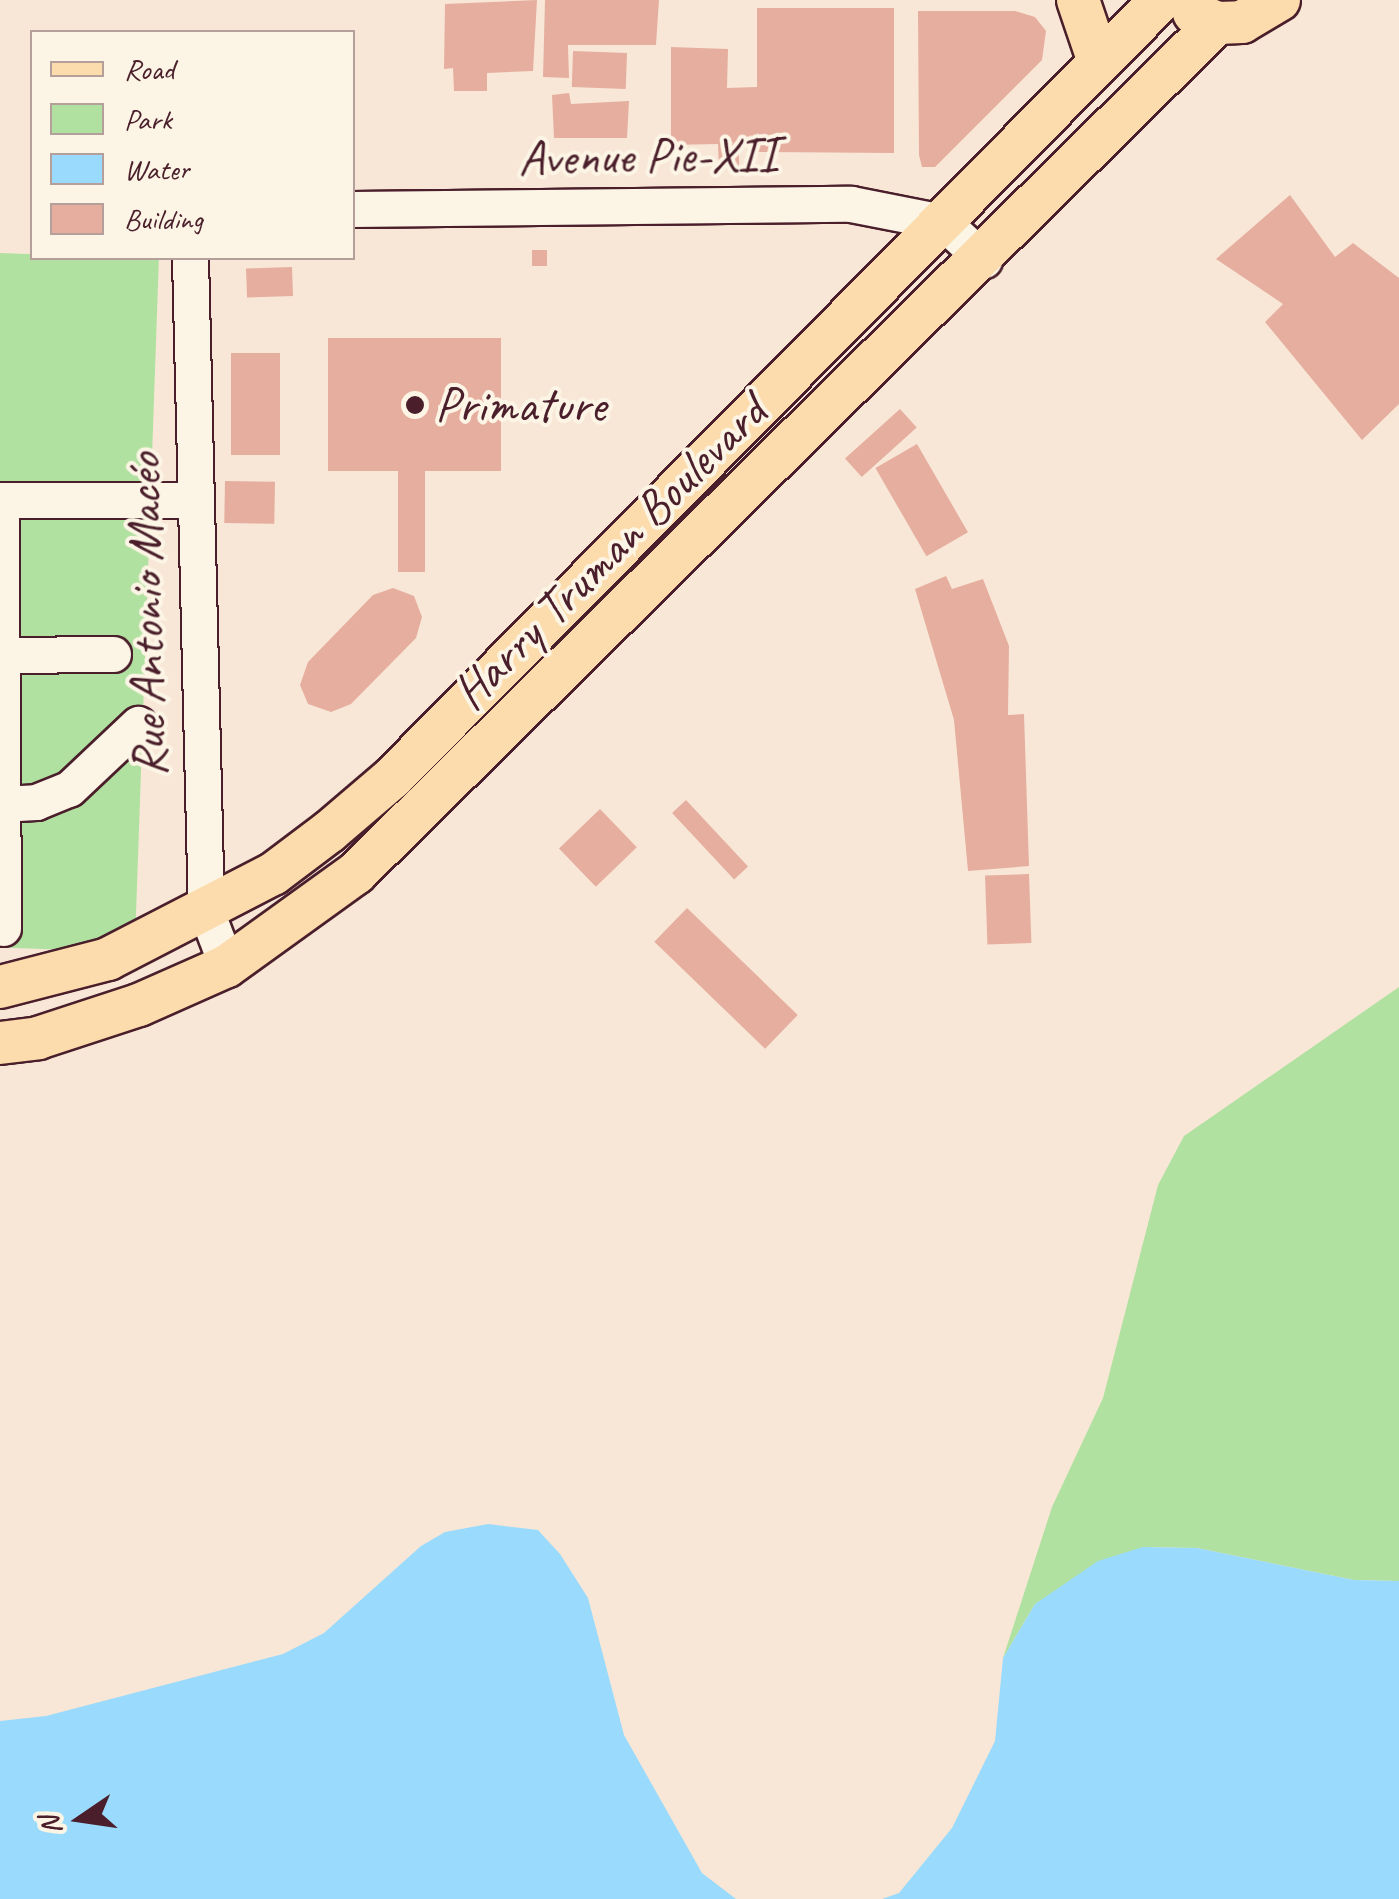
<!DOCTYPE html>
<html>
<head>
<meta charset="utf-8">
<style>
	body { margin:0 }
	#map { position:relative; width:1399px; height:1899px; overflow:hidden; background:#f8e7d7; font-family:Caveat,sans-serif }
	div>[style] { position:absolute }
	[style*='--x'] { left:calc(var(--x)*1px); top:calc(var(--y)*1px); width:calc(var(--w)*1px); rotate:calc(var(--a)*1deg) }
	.green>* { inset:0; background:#b1e1a0; transform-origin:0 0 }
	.water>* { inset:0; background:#9adafc }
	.building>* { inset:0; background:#e6ae9f; transform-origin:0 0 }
	.roads { filter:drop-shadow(2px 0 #4a1f2b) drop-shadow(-2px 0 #4a1f2b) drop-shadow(0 2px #4a1f2b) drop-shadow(0 -2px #4a1f2b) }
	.minor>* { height:35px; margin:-17.5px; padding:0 17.5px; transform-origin:17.5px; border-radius:17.5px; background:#fcf5e5 }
	.major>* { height:42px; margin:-21px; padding:0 21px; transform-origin:21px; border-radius:21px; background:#fcdcac }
	.dots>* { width:28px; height:28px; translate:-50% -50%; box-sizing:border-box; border:5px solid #fcf5e5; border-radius:50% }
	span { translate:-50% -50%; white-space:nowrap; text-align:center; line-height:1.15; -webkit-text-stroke:8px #fcf5e5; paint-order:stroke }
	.street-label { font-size:50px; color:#4a1f2b }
	.poi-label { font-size:50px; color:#4a1f2b }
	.left { translate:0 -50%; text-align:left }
	.legend { position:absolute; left:30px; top:30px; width:325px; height:230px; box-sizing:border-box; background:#fcf5e5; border:2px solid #b59f9b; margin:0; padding:12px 18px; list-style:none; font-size:30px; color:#4a1f2b }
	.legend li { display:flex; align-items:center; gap:20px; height:50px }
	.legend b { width:50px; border:2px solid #b59f9b }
	.north { position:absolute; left:30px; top:1769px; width:100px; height:100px; -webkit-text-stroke:8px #fcf5e5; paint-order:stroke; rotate:257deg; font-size:28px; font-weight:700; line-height:40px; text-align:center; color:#4a1f2b }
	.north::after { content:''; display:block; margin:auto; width:35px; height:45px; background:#4a1f2b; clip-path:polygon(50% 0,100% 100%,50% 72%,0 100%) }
</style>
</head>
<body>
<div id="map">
	<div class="green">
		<div style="left:0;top:253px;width:159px;height:694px;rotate:2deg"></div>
		<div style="clip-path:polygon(1399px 987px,1399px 1581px,1354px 1580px,1197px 1548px,1143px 1547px,1035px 1604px,1003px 1658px,1052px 1507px,1103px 1398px,1158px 1185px,1184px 1136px)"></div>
	</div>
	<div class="water">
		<div style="clip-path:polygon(488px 1524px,538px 1530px,560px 1554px,588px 1598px,624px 1735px,702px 1873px,736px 1899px,0 1899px,0 1721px,46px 1716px,283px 1654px,324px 1633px,421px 1546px,445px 1532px)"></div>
		<div style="clip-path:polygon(1143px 1547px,1197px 1548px,1354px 1580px,1399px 1581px,1399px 1899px,882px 1899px,899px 1893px,952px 1828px,995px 1741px,1003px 1658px,1035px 1604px,1098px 1561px)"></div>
	</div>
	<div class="building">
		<div style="clip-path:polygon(537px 0,533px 71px,487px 73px,487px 91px,454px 91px,453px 68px,444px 69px,445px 4px)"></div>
		<div style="clip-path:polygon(545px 0,659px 0,656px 45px,568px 45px,569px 78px,543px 77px)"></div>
		<div style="clip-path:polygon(757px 8px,894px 8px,894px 153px,757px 152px,757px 137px,739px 138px,739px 166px,719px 167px,718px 144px,671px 145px,671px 47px,728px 49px,727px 88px,757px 87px)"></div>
		<div style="clip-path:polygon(918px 11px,1015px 11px,1035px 17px,1046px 31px,1042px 60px,935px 167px,922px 167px,919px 155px)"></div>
		<div style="left:627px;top:53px;width:36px;height:54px;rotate:92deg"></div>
		<div style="clip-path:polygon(569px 93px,571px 104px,629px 101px,627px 138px,554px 138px,552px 95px)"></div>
		<div style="clip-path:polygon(1290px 195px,1335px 257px,1353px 243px,1399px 278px,1399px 404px,1362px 440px,1265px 322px,1283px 304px,1216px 259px)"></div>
		<div style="left:532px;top:250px;width:15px;height:16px"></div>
		<div style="left:292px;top:267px;width:29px;height:46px;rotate:88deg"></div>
		<div style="clip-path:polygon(328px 338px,501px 338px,501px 471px,425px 471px,425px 572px,398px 572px,398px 471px,328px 471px)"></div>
		<div style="left:231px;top:353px;width:49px;height:102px"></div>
		<div style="left:900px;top:409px;width:25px;height:74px;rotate:48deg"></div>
		<div style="left:917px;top:444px;width:102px;height:48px;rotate:60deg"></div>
		<div style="left:225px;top:481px;width:50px;height:42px;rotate:1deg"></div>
		<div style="clip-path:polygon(946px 576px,952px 589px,983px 579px,1009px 646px,1008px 715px,1024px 714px,1029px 866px,968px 871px,954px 720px,915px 589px)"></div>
		<div style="clip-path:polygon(393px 588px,414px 596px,422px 617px,416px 638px,351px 704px,331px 712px,308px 704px,300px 685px,308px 662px,373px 595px)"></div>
		<div style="left:686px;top:800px;width:91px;height:19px;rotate:47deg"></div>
		<div style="left:600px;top:809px;width:53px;height:57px;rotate:46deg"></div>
		<div style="left:1029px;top:874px;width:69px;height:44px;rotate:88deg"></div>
		<div style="left:687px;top:908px;width:154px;height:47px;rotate:44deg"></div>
	</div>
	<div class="roads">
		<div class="minor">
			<div style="--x:352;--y:209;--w:499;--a:-0.6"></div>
			<div style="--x:851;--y:204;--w:94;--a:11.1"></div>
			<div style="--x:943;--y:222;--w:56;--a:42.8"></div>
			<div style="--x:190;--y:258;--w:653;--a:88.6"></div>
			<div style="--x:206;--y:911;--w:59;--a:69.1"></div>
			<div style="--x:1;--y:655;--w:112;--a:-0.5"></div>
			<div style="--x:0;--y:804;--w:36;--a:-3"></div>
			<div style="--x:36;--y:802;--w:35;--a:-22"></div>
			<div style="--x:69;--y:789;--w:95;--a:-43.3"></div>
			<div style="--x:3;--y:928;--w:428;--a:-90.3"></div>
			<div style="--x:1;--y:500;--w:192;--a:0"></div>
		</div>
		<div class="major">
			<div style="--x:1078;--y:0;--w:65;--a:71.3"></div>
			<div style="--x:1194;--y:13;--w:25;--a:23"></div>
			<div style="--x:1217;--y:23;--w:25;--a:-2"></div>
			<div style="--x:1242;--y:22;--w:43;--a:-30.7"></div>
			<div style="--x:0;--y:987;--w:112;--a:-14.5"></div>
			<div style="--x:108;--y:959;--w:186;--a:-27.3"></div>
			<div style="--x:273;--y:874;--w:71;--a:-37"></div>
			<div style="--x:330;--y:831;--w:82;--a:-40.5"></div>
			<div style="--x:392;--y:778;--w:1094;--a:-45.33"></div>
			<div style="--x:0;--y:1043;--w:38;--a:-7"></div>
			<div style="--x:38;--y:1038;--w:106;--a:-18.1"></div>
			<div style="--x:139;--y:1005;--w:96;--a:-23.9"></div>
			<div style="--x:227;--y:966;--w:159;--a:-35.8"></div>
			<div style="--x:356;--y:873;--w:1210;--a:-44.63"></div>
		</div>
	</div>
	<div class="dots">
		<div style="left:415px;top:405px;background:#4a1f2b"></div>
	</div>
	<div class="street-label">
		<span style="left:648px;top:156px;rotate:-1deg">Avenue Pie-XII</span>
		<span style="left:609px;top:552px;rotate:-45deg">Harry Truman Boulevard</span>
		<span style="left:146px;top:615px;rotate:-91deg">Rue Antonio Macéo</span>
	</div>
	<div class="poi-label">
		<span class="left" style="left:435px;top:405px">Primature</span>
	</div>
	<ul class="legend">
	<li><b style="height:12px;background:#fcdcac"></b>Road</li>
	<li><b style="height:28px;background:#b1e1a0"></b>Park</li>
	<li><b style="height:28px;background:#9adafc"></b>Water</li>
	<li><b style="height:28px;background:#e6ae9f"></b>Building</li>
	</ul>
	<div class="north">N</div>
</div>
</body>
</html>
